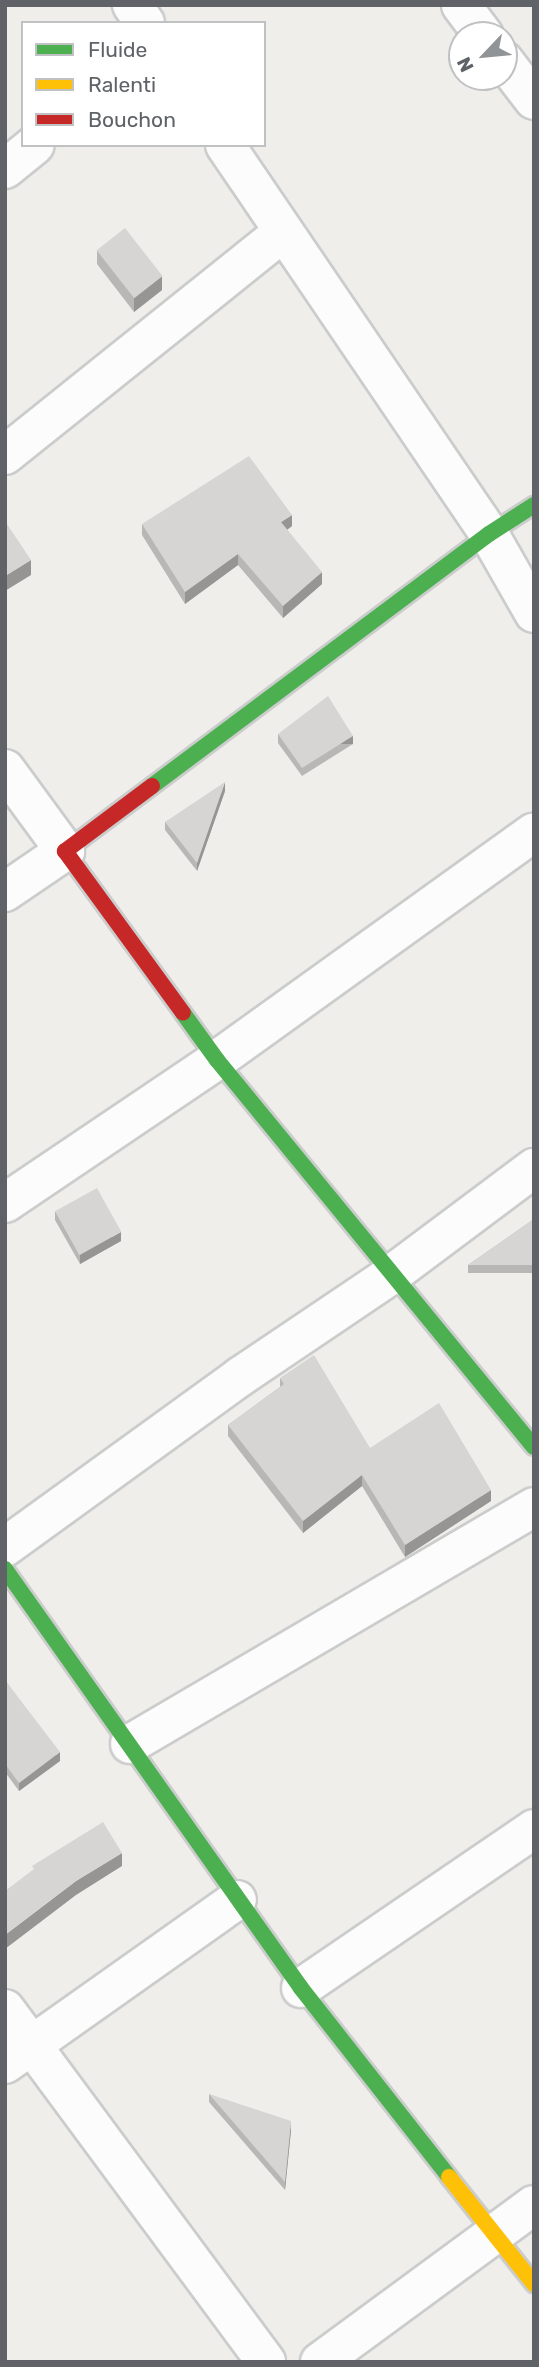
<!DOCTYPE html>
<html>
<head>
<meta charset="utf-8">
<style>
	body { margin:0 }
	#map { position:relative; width:539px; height:2367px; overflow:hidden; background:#efeeea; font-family:Rubik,sans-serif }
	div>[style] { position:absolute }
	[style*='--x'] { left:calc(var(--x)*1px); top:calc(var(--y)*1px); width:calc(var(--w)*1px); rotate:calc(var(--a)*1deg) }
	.roads { filter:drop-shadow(2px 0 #cbcccc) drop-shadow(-2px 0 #cbcccc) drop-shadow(0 2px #cbcccc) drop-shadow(0 -2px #cbcccc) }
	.street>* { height:38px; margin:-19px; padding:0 19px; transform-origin:19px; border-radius:19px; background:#fdfcfc }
	.fast>* { height:16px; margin:-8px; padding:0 8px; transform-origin:8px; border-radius:8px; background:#4caf50 }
	.slow>* { height:16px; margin:-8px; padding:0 8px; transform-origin:8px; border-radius:8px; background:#ffc107 }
	.jam>* { height:16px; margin:-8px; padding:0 8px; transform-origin:8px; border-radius:8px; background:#c62828 }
	.wall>* { inset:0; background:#b8b7b5 }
	.shaded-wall>* { inset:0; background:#969594; transform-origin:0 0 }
	.building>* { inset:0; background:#d6d5d3; transform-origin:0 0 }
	span { translate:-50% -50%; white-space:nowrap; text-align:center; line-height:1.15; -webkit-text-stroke:6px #fff; paint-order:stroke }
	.frame { position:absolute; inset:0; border:7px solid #5f6368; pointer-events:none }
	.legend { position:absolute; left:21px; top:21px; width:245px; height:126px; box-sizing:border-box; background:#fff; border:2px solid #bfc1c3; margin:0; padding:9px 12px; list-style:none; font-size:21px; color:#5f6368 }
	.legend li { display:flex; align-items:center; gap:14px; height:35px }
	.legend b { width:35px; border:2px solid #bfc1c3 }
	.north { position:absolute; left:448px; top:21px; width:70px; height:70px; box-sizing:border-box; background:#fff; border:2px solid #bfc1c3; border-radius:50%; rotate:244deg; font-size:19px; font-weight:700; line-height:28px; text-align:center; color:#5f6368 }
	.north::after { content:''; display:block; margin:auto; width:24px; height:32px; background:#919496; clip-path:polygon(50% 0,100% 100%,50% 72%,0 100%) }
</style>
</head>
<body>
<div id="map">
	<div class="roads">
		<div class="street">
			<div style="--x:132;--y:5;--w:22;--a:54"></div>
			<div style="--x:461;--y:5;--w:38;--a:53"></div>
			<div style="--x:504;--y:61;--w:49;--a:52.4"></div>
			<div style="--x:225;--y:145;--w:470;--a:55.8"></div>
			<div style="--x:489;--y:534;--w:91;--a:60.3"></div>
			<div style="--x:5;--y:169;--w:38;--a:-39"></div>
			<div style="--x:5;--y:455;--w:355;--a:-38.7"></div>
			<div style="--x:5;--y:769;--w:102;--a:53.8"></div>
			<div style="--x:65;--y:851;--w:73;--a:145.7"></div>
			<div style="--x:5;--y:1203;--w:256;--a:-34"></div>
			<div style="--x:217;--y:1060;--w:390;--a:-35.7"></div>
			<div style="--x:5;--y:1547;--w:291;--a:-35.9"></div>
			<div style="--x:241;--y:1376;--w:181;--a:-34"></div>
			<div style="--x:391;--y:1275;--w:179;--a:-36.8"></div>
			<div style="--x:130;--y:1744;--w:468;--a:-30.4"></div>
			<div style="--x:301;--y:1988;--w:282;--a:-34.3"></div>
			<div style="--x:5;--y:2009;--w:439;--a:53.5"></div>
			<div style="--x:5;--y:2064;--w:284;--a:-35.3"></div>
			<div style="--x:320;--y:2362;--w:265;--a:-36.3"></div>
		</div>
		<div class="fast">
			<div style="--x:152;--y:786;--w:421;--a:-36.8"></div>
			<div style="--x:489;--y:534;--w:54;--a:-32.8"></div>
			<div style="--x:183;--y:1013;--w:58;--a:54.1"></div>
			<div style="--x:217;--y:1060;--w:500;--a:50.68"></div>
			<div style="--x:5;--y:1569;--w:513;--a:54.76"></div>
			<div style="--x:301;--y:1988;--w:240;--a:51.9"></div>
		</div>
		<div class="slow">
			<div style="--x:449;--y:2177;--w:137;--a:51.5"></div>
		</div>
		<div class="jam">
			<div style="--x:152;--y:786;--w:109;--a:143.2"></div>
			<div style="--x:65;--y:851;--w:200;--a:53.9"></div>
		</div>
	</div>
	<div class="wall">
		<div style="clip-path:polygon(97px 250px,162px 290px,134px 312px,97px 264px)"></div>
		<div style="clip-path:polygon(142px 524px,292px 526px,287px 530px,322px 584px,283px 618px,238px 565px,185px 604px,142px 535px)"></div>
		<div style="clip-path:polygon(278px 734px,353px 744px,302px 776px,278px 743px)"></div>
		<div style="clip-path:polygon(225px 791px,197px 871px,165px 830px,165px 822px)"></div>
		<div style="clip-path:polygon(55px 1211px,121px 1241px,80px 1264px,55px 1220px)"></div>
		<div style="clip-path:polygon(534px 1219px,534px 1273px,468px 1273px,468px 1265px)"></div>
		<div style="clip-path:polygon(280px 1378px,370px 1448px,491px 1501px,405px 1557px,362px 1486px,303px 1533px,228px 1436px,228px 1425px,280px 1387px)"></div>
		<div style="clip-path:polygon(5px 1680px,60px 1761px,19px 1791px,5px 1772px)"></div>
		<div style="clip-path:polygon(209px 2094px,291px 2130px,285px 2190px,209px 2102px)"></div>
	</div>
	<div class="shaded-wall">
		<div style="clip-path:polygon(162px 276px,162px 290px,134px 312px,134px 298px)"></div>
		<div style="clip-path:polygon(292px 515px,292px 526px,281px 534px,281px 522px)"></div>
		<div style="clip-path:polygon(238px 554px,238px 565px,185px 604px,185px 592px)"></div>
		<div style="clip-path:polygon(31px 560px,31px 575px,5px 591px,5px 576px)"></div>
		<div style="clip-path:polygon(322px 572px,322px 584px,283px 618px,283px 606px)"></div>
		<div style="left:353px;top:736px;width:8px;height:60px;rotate:90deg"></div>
		<div style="clip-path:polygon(225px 782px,225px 791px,197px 871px,197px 863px)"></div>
		<div style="clip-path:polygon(121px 1232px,121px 1241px,80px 1264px,80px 1255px)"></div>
		<div style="clip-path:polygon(362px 1475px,362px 1486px,303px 1533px,303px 1521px)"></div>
		<div style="clip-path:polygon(491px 1490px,491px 1501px,405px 1557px,405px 1545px)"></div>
		<div style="clip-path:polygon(60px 1752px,60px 1761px,19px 1791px,19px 1783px)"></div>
		<div style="clip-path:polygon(122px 1853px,122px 1866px,76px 1895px,5px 1949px,5px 1935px,76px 1881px)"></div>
		<div style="clip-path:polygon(291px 2121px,291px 2130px,285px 2190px,285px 2182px)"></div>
	</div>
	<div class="building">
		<div style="left:125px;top:228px;width:61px;height:36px;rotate:52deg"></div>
		<div style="clip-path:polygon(249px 456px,292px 515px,281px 522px,322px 572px,283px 606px,238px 554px,185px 592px,142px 524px)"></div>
		<div style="clip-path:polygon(5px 521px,31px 560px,5px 576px)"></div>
		<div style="clip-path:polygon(328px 696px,353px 736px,302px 768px,278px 734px)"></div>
		<div style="clip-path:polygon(225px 782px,197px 863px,165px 822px)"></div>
		<div style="left:97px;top:1188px;width:50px;height:48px;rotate:61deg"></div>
		<div style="clip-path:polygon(534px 1219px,534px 1265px,468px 1265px)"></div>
		<div style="clip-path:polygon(314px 1355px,370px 1448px,439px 1403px,491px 1490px,405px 1545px,362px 1475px,303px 1521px,228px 1425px,284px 1384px,280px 1378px)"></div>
		<div style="clip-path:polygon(5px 1680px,60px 1752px,19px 1783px,5px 1764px)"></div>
		<div style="clip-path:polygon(103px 1822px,122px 1853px,76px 1881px,5px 1935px,5px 1891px,34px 1869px,32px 1866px)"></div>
		<div style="clip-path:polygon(209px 2094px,291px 2121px,285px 2182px)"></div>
	</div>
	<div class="frame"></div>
	<ul class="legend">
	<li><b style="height:9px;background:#4caf50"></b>Fluide</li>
	<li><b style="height:9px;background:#ffc107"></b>Ralenti</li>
	<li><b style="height:9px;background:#c62828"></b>Bouchon</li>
	</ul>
	<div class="north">N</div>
</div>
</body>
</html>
